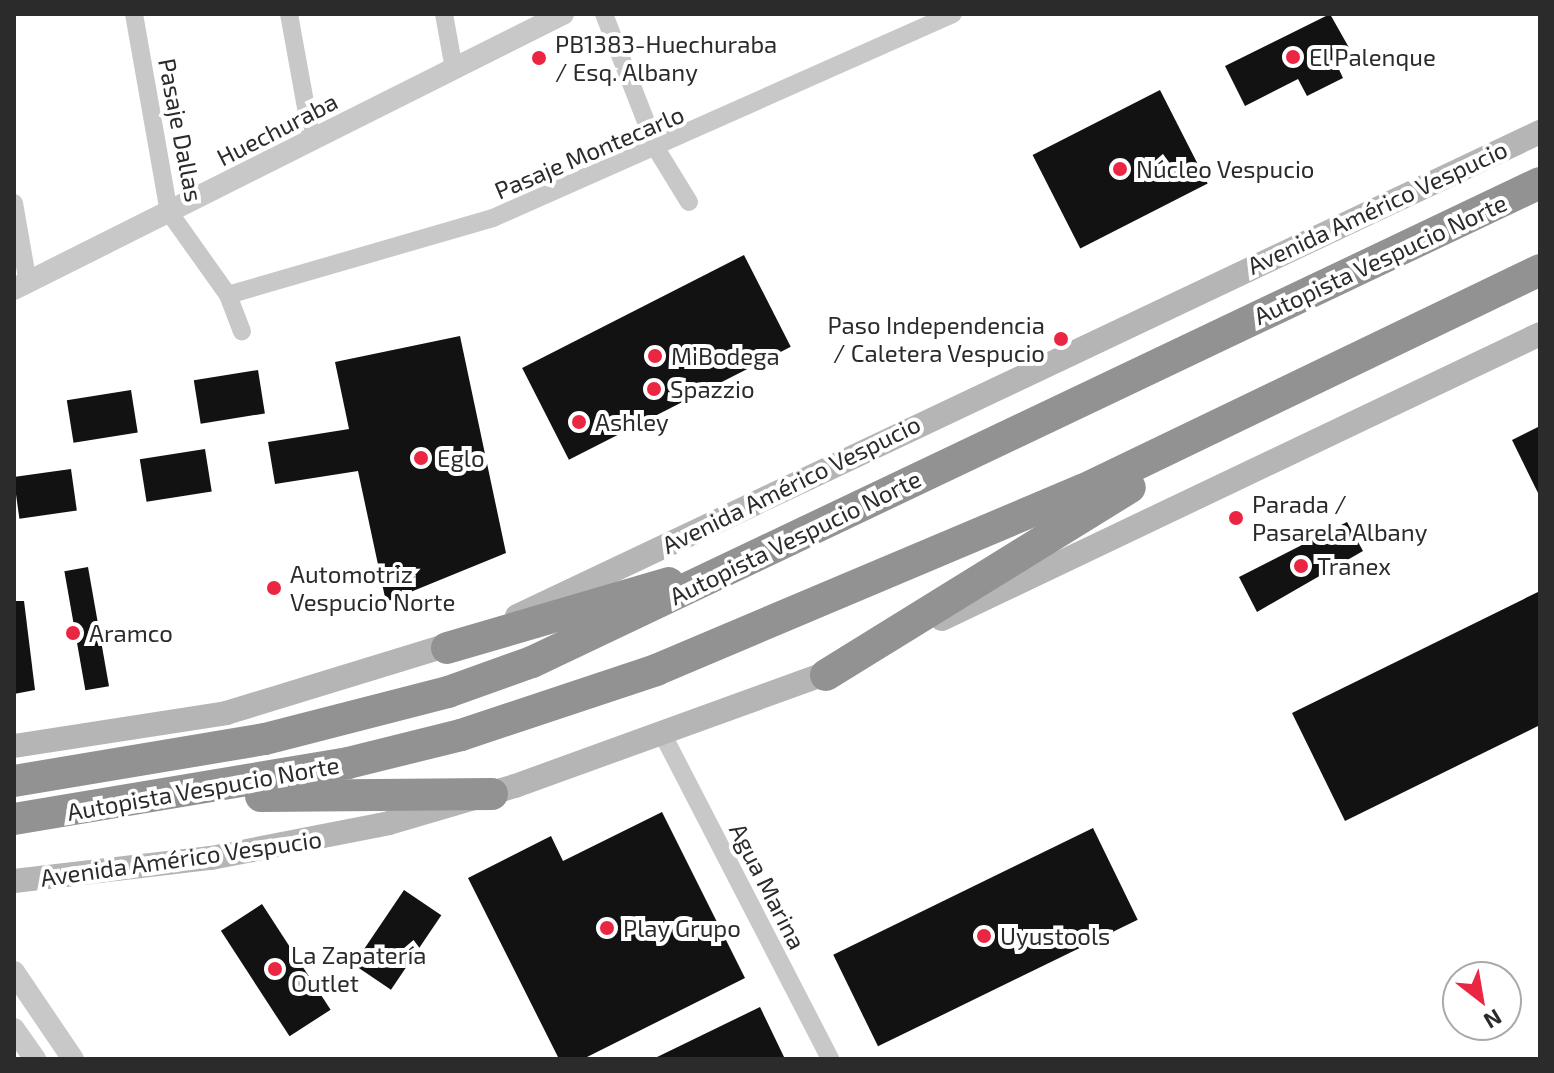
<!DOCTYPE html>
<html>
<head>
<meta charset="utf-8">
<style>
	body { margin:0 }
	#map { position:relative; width:1554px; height:1073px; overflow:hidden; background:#fff; font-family:"Exo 2",sans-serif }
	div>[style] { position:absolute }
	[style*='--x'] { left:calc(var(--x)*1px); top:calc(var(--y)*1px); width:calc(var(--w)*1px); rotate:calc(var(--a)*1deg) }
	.building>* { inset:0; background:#121212; transform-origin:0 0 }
	.minor>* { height:18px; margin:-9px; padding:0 9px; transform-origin:9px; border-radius:9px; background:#c8c8c8 }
	.tertiary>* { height:22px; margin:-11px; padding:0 11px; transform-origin:11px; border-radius:11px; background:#c8c8c8 }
	.secondary>* { height:24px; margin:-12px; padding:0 12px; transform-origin:12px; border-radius:12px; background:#b5b5b5 }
	.motorway>* { height:32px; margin:-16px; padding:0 16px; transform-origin:16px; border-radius:16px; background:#929292 }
	.dots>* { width:22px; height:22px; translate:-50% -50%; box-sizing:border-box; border:4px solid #fff; border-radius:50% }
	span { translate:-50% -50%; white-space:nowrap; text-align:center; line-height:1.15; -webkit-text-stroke:8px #fff; paint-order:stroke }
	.poi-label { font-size:24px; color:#2b2b2b }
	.left { translate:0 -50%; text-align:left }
	.right { translate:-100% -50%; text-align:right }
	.street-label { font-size:24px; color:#2b2b2b }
	.frame { position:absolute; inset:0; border:16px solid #2b2b2b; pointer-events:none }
	.north { position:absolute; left:1442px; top:961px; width:80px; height:80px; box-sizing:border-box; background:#fff; border:2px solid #aaa; border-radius:50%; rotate:149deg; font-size:22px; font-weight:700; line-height:32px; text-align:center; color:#2b2b2b }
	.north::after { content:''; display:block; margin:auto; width:28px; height:36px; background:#ea2643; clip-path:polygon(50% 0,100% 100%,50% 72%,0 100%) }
</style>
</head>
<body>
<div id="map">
	<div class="building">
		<div style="clip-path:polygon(1330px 14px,1352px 53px,1335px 61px,1343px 78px,1307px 96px,1298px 79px,1245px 106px,1225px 66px)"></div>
		<div style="left:1160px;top:90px;width:105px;height:143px;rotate:63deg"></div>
		<div style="left:744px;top:255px;width:103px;height:249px;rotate:63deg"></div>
		<div style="clip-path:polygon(460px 336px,506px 553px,386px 602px,358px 471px,275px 484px,268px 442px,349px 429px,335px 362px)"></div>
		<div style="left:258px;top:370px;width:44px;height:65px;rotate:81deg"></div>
		<div style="left:131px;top:390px;width:43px;height:65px;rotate:81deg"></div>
		<div style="clip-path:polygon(1540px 426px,1540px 497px,1512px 440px)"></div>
		<div style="left:205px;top:449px;width:43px;height:66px;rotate:81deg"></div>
		<div style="left:71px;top:469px;width:42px;height:58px;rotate:82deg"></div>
		<div style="clip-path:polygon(1347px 522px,1363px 551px,1257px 612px,1239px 577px)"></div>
		<div style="left:88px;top:567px;width:121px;height:24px;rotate:80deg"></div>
		<div style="clip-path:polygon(1540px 591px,1540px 725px,1345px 821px,1292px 713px)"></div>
		<div style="clip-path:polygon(14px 601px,24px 601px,35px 690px,14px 694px)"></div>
		<div style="clip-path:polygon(662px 812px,745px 978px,583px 1059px,559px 1059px,468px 878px,551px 836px,563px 861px)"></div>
		<div style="left:1093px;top:828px;width:102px;height:289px;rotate:64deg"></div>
		<div style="left:404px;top:890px;width:45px;height:90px;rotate:34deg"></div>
		<div style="left:262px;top:904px;width:126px;height:49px;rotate:57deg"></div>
		<div style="clip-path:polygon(760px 1007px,785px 1059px,653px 1059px)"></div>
	</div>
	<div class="minor">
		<div style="--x:134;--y:14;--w:201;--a:80"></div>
		<div style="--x:169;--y:212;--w:102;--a:54.6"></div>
		<div style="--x:228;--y:295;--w:39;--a:69"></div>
		<div style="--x:289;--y:14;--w:128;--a:79.7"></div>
		<div style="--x:444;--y:14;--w:56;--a:79.7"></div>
		<div style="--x:604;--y:14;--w:146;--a:68.7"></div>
		<div style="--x:657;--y:150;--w:61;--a:58.4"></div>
		<div style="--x:14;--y:203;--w:81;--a:80.1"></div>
		<div style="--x:228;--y:295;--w:276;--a:-16.2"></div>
		<div style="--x:493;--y:218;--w:503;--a:-23.92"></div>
		<div style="--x:663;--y:735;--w:365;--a:62.7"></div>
	</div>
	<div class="tertiary">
		<div style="--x:14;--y:289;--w:614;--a:-26.61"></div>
		<div style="--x:14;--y:972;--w:105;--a:55.9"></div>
		<div style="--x:14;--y:1029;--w:37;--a:55"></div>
	</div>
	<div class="secondary">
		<div style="--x:517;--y:616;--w:1132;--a:-25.32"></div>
		<div style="--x:942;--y:619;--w:662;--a:-25.48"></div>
		<div style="--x:14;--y:746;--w:215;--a:-8.8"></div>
		<div style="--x:226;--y:713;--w:247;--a:-17"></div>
		<div style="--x:14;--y:881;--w:198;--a:-6.7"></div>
		<div style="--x:211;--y:858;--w:181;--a:-11.1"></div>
		<div style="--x:389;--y:823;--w:131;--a:-16.4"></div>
		<div style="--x:515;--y:786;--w:347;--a:-19.9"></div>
	</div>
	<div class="motorway">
		<div style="--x:447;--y:648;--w:231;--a:-16.3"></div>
		<div style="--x:826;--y:675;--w:357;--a:-31.7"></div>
		<div style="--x:14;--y:781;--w:254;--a:-9.5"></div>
		<div style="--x:265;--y:739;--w:189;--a:-14.4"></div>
		<div style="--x:448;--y:692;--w:89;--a:-19.7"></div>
		<div style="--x:532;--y:662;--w:1116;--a:-25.42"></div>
		<div style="--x:261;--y:796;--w:231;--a:-0.5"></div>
		<div style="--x:14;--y:819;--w:339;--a:-9.5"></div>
		<div style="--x:348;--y:763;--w:116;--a:-13.9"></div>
		<div style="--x:461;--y:735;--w:206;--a:-18.4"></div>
		<div style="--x:656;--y:670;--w:463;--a:-22.9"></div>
		<div style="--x:1083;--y:490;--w:507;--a:-25.71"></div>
	</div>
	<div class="dots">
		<div style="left:1293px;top:57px;background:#ea2643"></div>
		<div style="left:539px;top:58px;background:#ea2643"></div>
		<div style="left:1120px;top:169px;background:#ea2643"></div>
		<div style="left:1061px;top:339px;background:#ea2643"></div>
		<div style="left:655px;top:356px;background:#ea2643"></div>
		<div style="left:654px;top:389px;background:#ea2643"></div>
		<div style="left:579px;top:422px;background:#ea2643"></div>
		<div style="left:421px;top:458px;background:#ea2643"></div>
		<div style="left:1236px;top:518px;background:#ea2643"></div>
		<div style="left:1301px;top:566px;background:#ea2643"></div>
		<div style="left:274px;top:588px;background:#ea2643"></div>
		<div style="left:73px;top:633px;background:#ea2643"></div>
		<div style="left:607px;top:928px;background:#ea2643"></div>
		<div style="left:984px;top:936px;background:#ea2643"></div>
		<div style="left:275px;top:969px;background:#ea2643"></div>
	</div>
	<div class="poi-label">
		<span class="left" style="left:555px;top:58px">PB1383-Huechuraba<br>/ Esq. Albany</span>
		<span class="left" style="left:1309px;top:57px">El Palenque</span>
		<span class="left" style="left:1136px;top:169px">Núcleo Vespucio</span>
		<span class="right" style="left:1045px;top:339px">Paso Independencia<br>/ Caletera Vespucio</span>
		<span class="left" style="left:671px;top:356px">MiBodega</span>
		<span class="left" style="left:670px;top:389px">Spazzio</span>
		<span class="left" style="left:595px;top:422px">Ashley</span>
		<span class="left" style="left:437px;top:458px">Eglo</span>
		<span class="left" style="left:1252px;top:518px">Parada /<br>Pasarela Albany</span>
		<span class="left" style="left:1317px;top:566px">Tranex</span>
		<span class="left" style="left:290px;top:588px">Automotriz<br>Vespucio Norte</span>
		<span class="left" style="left:89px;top:633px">Aramco</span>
		<span class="left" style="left:623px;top:928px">Play Grupo</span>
		<span class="left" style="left:1000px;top:936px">Uyustools</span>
		<span class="left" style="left:291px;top:969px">La Zapatería<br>Outlet</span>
	</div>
	<div class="street-label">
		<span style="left:277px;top:129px;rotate:-27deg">Huechuraba</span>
		<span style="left:181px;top:130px;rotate:79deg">Pasaje Dallas</span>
		<span style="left:589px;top:152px;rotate:-23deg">Pasaje Montecarlo</span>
		<span style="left:1377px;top:207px;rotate:-25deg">Avenida Américo Vespucio</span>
		<span style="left:1380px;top:259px;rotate:-25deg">Autopista Vespucio Norte</span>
		<span style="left:791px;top:484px;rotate:-26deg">Avenida Américo Vespucio</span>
		<span style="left:795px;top:537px;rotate:-26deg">Autopista Vespucio Norte</span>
		<span style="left:203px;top:788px;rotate:-10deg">Autopista Vespucio Norte</span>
		<span style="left:181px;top:858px;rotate:-8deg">Avenida Américo Vespucio</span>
		<span style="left:768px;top:886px;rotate:63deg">Agua Marina</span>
	</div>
	<div class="frame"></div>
	<div class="north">N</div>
</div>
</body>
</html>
